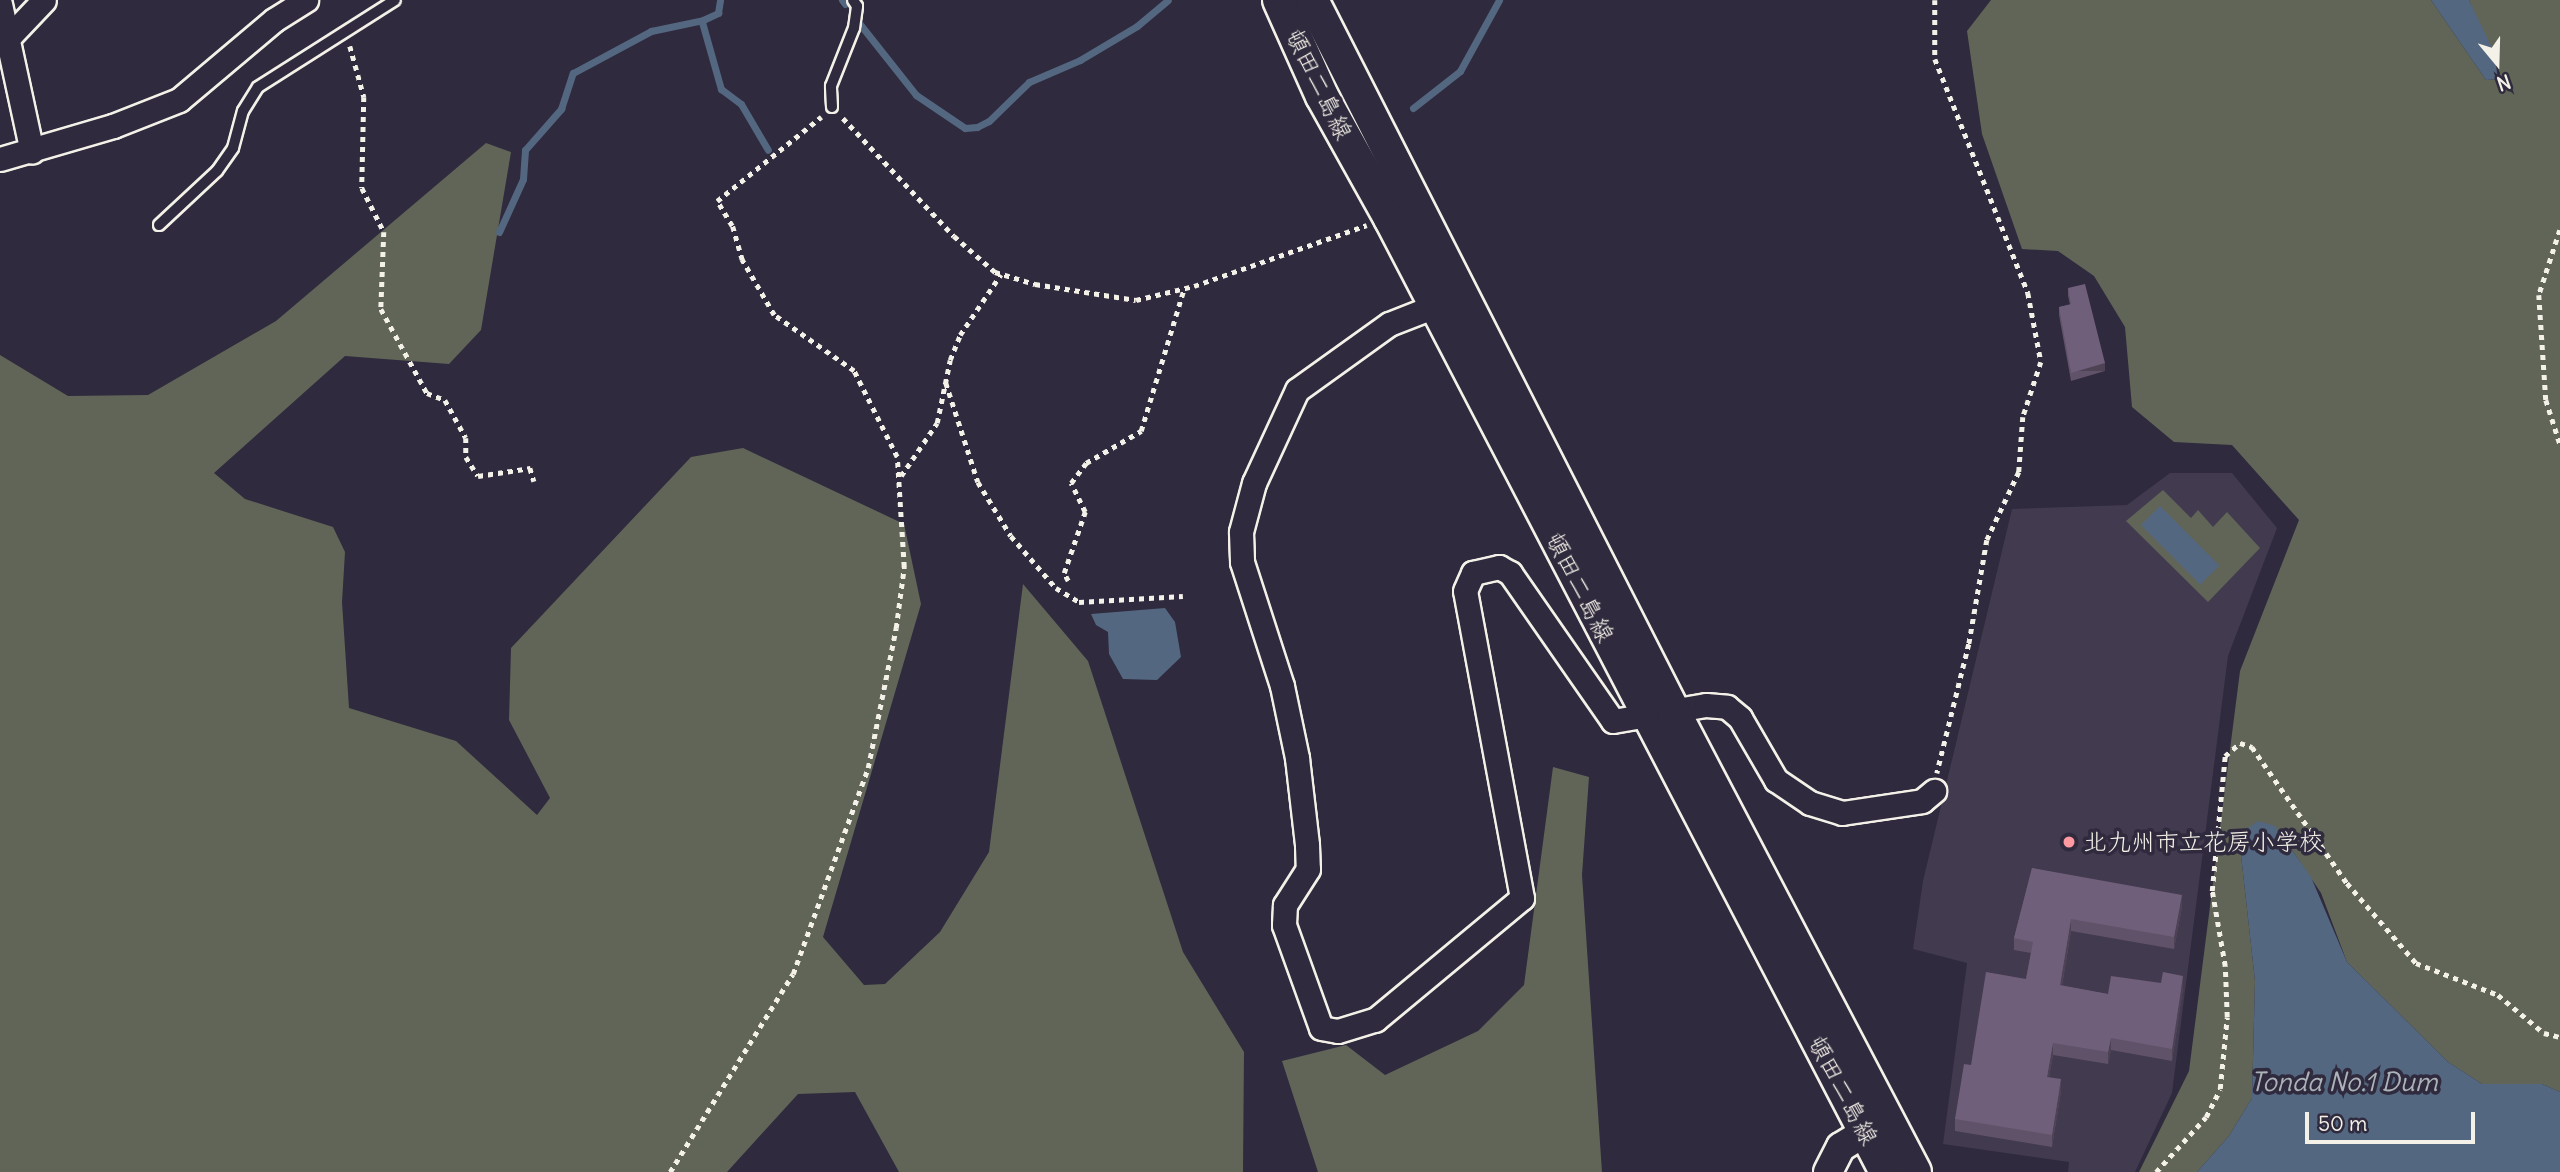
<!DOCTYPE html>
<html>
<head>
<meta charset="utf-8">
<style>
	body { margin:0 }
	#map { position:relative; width:2560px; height:1172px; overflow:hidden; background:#2f2a3d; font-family:Delius,"Klee One",sans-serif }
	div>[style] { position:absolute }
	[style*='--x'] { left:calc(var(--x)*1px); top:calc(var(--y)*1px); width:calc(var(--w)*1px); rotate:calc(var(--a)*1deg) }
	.built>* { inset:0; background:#423a4f }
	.green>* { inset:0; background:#606558 }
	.water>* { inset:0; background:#546780; transform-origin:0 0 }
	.stream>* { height:7px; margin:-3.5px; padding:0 3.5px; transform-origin:3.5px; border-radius:3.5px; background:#546780 }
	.path>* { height:4.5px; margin-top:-2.25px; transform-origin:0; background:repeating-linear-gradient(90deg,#f4f1e8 0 5px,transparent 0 10px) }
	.roads { filter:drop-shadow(2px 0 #f4f1e8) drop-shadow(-2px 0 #f4f1e8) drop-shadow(0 2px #f4f1e8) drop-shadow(0 -2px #f4f1e8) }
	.service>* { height:10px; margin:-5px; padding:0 5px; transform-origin:5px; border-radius:5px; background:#2f2a3d }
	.minor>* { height:23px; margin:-11.5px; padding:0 11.5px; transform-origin:11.5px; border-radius:11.5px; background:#2f2a3d }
	.tertiary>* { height:28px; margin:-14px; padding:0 14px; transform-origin:14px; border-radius:14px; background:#2f2a3d }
	.secondary>* { height:32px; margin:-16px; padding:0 16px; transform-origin:16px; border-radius:16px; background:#2f2a3d }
	.wall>* { inset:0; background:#605269 }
	.shaded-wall>* { inset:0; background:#4e4255; transform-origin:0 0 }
	.building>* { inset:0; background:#705f7a }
	.dots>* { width:19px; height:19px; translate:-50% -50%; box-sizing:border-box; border:4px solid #2f2a3d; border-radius:50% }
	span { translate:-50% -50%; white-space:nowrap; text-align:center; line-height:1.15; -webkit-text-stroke:7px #2f2a3d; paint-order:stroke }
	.street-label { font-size:24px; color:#f4f1e8 }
	.poi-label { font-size:24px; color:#f4f1e8 }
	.left { translate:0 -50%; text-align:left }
	.water-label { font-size:26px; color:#acb3b9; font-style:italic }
	.north { position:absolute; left:2462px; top:28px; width:70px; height:70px; -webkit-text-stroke:5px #2f2a3d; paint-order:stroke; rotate:161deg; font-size:19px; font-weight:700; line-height:28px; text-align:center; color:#f4f1e8 }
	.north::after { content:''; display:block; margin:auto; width:24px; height:32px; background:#f4f1e8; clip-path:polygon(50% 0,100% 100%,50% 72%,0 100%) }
	.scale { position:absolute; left:2305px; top:1112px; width:170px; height:32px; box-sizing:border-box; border:4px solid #f4f1e8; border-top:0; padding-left:9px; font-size:21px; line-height:24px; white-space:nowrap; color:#f4f1e8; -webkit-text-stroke:5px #2f2a3d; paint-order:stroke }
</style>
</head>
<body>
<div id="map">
	<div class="built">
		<div style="clip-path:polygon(2170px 473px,2232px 473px,2277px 528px,2228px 656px,2172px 1093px,2135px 1172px,2068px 1172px,2069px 1162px,1943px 1144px,1967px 963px,1913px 949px,1923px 881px,2012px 509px,2127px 505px)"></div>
	</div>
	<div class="green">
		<div style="clip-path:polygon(1991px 0,2431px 0,2486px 80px,2498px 79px,2500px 73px,2469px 0,2560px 0,2560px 1092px,2542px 1084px,2482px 1084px,2448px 1062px,2347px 962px,2321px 893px,2282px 835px,2241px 855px,2255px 981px,2252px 1098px,2229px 1136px,2197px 1172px,2139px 1172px,2189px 1071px,2240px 671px,2299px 520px,2232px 445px,2174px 442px,2132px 407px,2125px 327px,2094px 276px,2058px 251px,2022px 249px,1982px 134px,1967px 31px)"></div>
		<div style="clip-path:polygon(486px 143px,511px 152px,481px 330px,449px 364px,345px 356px,214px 473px,245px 499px,333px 527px,345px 552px,342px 602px,349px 708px,456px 741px,537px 815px,550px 798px,509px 720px,511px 648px,691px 457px,743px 448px,904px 524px,921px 604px,823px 937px,864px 985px,885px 984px,940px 932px,989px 852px,1023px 584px,1088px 661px,1183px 952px,1244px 1052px,1243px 1172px,899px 1172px,855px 1092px,798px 1094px,727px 1172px,0 1172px,0 355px,68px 396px,148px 395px,276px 321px)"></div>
		<div style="clip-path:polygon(2163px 490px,2191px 518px,2198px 510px,2213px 527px,2227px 512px,2260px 548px,2208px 602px,2126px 521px)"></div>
		<div style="clip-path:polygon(1553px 767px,1589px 777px,1582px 875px,1602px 1172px,1318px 1172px,1282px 1061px,1346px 1045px,1385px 1075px,1478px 1031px,1524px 985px)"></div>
	</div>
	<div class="water">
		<div style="clip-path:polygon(2431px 0,2469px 0,2494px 52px,2498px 79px,2486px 80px)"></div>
		<div style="left:2160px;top:506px;width:84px;height:27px;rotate:45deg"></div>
		<div style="clip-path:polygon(1165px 608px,1175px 622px,1181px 657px,1157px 680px,1123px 679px,1109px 654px,1108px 632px,1096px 625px,1091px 614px)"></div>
		<div style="clip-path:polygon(2258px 821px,2275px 826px,2311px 877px,2347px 962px,2448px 1062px,2482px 1084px,2542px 1084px,2560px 1092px,2560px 1172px,2197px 1172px,2229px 1136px,2252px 1098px,2255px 981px,2241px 855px,2241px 833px)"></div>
	</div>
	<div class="stream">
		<div style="--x:842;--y:0;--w:5;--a:53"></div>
		<div style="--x:702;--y:22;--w:70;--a:74.2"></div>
		<div style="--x:721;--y:89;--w:25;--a:37"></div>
		<div style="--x:741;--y:104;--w:53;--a:59.6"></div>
		<div style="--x:859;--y:23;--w:92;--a:51.6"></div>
		<div style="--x:916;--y:95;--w:59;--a:34"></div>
		<div style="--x:965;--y:128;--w:12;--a:-5"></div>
		<div style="--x:977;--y:127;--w:13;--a:-27"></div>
		<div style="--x:989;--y:121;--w:56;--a:-44.3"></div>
		<div style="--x:1029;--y:82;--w:56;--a:-23.3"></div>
		<div style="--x:1080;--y:60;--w:66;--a:-30.8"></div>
		<div style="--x:1137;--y:26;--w:40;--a:-40"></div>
		<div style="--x:1413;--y:108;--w:60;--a:-38.2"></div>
		<div style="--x:1460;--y:71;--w:81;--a:-61.2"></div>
		<div style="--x:499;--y:232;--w:58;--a:-65.6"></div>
		<div style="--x:523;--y:179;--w:29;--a:-86"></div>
		<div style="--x:525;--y:150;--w:55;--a:-48.7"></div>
		<div style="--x:561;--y:109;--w:38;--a:-72"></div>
		<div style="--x:573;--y:73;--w:89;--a:-28.3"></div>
		<div style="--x:651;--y:31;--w:53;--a:-11.9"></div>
		<div style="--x:703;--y:20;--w:17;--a:-25"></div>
		<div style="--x:718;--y:13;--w:13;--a:-81"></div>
	</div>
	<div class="path">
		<div style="--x:1935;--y:0;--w:59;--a:90"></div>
		<div style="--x:1935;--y:59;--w:252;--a:68.3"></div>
		<div style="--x:2028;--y:293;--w:70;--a:79.3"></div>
		<div style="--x:2041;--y:362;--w:58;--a:108.1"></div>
		<div style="--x:2023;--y:417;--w:55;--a:94.2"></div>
		<div style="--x:2019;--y:472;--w:75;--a:115.2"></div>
		<div style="--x:1987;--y:540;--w:106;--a:99.8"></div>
		<div style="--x:1969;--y:644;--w:133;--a:103.9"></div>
		<div style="--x:350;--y:46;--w:53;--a:74.6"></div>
		<div style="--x:364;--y:97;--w:91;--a:91.3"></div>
		<div style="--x:362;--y:188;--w:49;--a:63.4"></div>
		<div style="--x:384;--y:232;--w:77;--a:92.2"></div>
		<div style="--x:381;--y:309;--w:96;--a:61.3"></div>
		<div style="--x:427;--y:393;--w:19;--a:21"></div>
		<div style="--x:445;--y:400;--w:43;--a:61.1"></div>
		<div style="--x:466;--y:438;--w:19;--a:90"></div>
		<div style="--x:466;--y:457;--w:22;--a:58"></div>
		<div style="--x:478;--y:476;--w:53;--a:-8.7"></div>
		<div style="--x:530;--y:468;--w:14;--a:73"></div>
		<div style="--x:843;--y:118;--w:162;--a:46.8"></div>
		<div style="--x:954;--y:236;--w:55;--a:41.3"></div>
		<div style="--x:995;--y:272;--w:42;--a:16.7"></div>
		<div style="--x:1035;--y:284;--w:102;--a:9"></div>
		<div style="--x:1136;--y:300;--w:60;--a:-13.6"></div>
		<div style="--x:1194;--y:286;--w:183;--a:-19.4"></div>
		<div style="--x:2560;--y:230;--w:68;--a:107.9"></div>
		<div style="--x:2539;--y:295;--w:105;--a:86.2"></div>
		<div style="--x:2546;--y:400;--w:46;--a:72.3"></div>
		<div style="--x:946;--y:383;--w:104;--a:72.1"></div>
		<div style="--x:978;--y:482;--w:63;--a:58.6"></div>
		<div style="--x:1011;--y:536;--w:69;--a:49.1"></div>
		<div style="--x:1056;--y:588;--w:27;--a:31"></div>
		<div style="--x:1079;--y:602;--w:104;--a:-3.3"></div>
		<div style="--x:901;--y:476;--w:64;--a:-55.8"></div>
		<div style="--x:937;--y:423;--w:64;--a:-78.3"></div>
		<div style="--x:950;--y:360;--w:27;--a:-68"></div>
		<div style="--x:960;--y:335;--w:73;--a:-56.1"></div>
		<div style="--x:1068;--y:581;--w:9;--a:-117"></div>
		<div style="--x:1064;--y:573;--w:65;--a:-71"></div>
		<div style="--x:1085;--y:512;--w:32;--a:-116"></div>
		<div style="--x:1071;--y:483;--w:25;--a:-53"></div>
		<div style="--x:1086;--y:463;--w:64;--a:-30.2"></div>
		<div style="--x:1141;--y:431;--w:148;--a:-73.2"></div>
		<div style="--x:670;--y:1172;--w:233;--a:-58.2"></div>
		<div style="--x:793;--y:974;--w:219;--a:-70"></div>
		<div style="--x:868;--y:768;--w:143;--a:-78.7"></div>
		<div style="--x:896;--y:628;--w:62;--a:-82.5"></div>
		<div style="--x:904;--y:567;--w:110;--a:-93.6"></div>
		<div style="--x:897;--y:457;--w:96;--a:-116.6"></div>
		<div style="--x:854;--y:371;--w:98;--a:-145"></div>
		<div style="--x:774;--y:315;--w:64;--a:-120.2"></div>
		<div style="--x:742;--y:260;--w:35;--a:-106"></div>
		<div style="--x:732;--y:226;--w:29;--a:-121"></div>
		<div style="--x:717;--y:201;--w:134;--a:-38.9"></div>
		<div style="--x:2156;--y:1172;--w:74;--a:-47.7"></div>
		<div style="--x:2206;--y:1117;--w:31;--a:-63"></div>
		<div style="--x:2220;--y:1089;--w:72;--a:-84.4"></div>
		<div style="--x:2227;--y:1017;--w:51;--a:-92.2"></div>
		<div style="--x:2225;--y:966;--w:76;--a:-99.8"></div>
		<div style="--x:2212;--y:891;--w:136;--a:-84.5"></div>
		<div style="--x:2225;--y:756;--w:20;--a:-41"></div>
		<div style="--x:2240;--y:743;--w:13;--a:18"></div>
		<div style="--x:2252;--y:747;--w:166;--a:55.1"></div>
		<div style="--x:2347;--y:883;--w:106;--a:49.2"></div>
		<div style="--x:2416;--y:963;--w:88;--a:21.3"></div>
		<div style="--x:2498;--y:995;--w:60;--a:39.6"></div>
		<div style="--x:2544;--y:1033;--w:16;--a:14"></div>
	</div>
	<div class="roads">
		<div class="service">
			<div style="--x:832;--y:107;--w:21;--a:-93"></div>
			<div style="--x:831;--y:86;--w:62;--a:-68.4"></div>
			<div style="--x:854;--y:28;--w:22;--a:-82"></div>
			<div style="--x:857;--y:6;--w:7;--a:-124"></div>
			<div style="--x:159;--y:225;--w:79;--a:-43"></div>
			<div style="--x:217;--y:171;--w:28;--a:-55"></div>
			<div style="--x:233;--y:148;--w:38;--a:-75"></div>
			<div style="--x:243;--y:111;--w:28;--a:-58"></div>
			<div style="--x:258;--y:87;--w:162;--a:-32.4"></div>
		</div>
		<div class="minor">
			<div style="--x:0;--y:4;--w:151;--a:77.8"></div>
			<div style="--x:8;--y:38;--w:52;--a:-46.5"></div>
			<div style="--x:0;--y:159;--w:118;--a:-16.3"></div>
			<div style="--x:113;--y:126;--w:71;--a:-21.5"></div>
			<div style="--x:179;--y:100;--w:124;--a:-40.1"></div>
			<div style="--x:274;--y:20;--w:38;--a:-32"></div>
			<div style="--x:1435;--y:306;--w:49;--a:158.6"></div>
			<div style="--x:1389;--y:324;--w:113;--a:144.3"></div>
			<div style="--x:1297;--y:390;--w:102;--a:114.8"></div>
			<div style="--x:1254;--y:483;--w:51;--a:104.9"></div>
			<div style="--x:1241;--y:532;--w:30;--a:88"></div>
			<div style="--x:1242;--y:562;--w:130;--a:72.1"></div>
			<div style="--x:1282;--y:686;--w:74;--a:78.2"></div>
			<div style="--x:1297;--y:758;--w:88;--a:83.4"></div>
			<div style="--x:1307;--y:845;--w:24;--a:88"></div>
			<div style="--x:1308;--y:869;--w:43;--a:122.6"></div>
			<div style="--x:1285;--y:905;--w:20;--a:93"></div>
			<div style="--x:1284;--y:925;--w:109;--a:70.2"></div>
			<div style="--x:1321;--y:1028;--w:17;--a:10"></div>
			<div style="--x:1338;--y:1031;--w:39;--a:-17"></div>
			<div style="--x:1375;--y:1020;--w:191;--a:-39.7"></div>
			<div style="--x:1522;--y:898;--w:312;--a:-100.5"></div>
			<div style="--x:1465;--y:591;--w:20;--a:-66"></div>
			<div style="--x:1473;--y:573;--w:27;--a:-13"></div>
			<div style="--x:1499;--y:567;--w:13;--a:29"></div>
			<div style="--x:1510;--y:573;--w:180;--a:55.2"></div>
			<div style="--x:1613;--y:721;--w:94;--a:-9.8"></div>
			<div style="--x:1706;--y:705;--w:21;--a:5"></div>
			<div style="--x:1727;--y:707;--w:17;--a:40"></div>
			<div style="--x:1740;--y:718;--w:72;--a:59.9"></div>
			<div style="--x:1776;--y:780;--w:41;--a:34.1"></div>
			<div style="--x:1810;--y:803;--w:34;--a:17"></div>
			<div style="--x:1842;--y:813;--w:81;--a:-8.5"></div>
			<div style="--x:1922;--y:801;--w:16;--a:-40"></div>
		</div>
		<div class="tertiary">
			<div style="--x:1828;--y:1172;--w:28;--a:-63"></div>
			<div style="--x:1841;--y:1147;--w:52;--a:-31.5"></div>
		</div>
		<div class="secondary">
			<div style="--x:1279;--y:0;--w:105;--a:65.9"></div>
			<div style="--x:1322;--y:96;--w:140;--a:60.9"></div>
			<div style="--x:1390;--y:218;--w:1075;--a:62.53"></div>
			<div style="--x:1312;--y:0;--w:799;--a:63.05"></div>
			<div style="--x:1674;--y:712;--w:519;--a:62.35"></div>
		</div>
	</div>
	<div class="wall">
		<div style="clip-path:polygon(2068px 288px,2105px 371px,2071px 381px,2059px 315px,2059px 307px,2070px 305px,2068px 296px)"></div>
		<div style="clip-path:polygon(2032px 868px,2182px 907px,2174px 949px,2071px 931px,2062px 986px,2108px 994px,2183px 988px,2172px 1061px,2111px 1050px,2108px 1064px,2053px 1055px,2049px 1077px,2061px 1091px,2052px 1147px,1955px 1131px,1955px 1119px,1971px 1065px,2026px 979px,2031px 953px,2014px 950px,2014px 938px)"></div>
	</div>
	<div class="shaded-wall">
		<div style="left:2105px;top:363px;width:8px;height:35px;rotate:90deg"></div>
		<div style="clip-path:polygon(2182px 895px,2182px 907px,2174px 949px,2174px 937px)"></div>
		<div style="clip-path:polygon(2071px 919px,2071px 931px,2060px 997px,2060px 985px)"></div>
		<div style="clip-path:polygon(2183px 976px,2183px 988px,2172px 1061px,2172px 1049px)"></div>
		<div style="clip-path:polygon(2111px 1038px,2111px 1050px,2108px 1064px,2108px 1052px)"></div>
		<div style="clip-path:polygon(2053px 1043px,2053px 1055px,2047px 1089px,2047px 1077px)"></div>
		<div style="clip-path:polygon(2061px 1079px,2061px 1091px,2052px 1147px,2052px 1135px)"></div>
	</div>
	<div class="building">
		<div style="clip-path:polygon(2085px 284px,2105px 363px,2071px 373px,2059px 307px,2071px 304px,2068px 288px)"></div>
		<div style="clip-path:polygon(2032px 868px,2182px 895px,2174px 937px,2071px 919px,2060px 985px,2108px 994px,2111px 976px,2161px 983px,2163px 972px,2183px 976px,2172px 1049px,2111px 1038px,2108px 1052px,2053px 1043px,2047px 1077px,2061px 1079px,2052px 1135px,1955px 1119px,1964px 1064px,1971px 1065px,1986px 972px,2026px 979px,2033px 942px,2014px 938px)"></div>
	</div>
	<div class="dots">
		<div style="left:2069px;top:842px;background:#ff9aa2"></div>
	</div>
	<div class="street-label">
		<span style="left:1319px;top:84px;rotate:64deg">頓田二島線</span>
		<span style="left:1580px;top:587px;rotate:63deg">頓田二島線</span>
		<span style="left:1843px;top:1090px;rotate:62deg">頓田二島線</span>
	</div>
	<div class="poi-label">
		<span class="left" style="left:2083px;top:842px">北九州市立花房小学校</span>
	</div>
	<div class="water-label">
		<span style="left:2344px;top:1082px">Tonda No.1 Dum</span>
	</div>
	<div class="north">N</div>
	<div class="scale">50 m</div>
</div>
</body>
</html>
